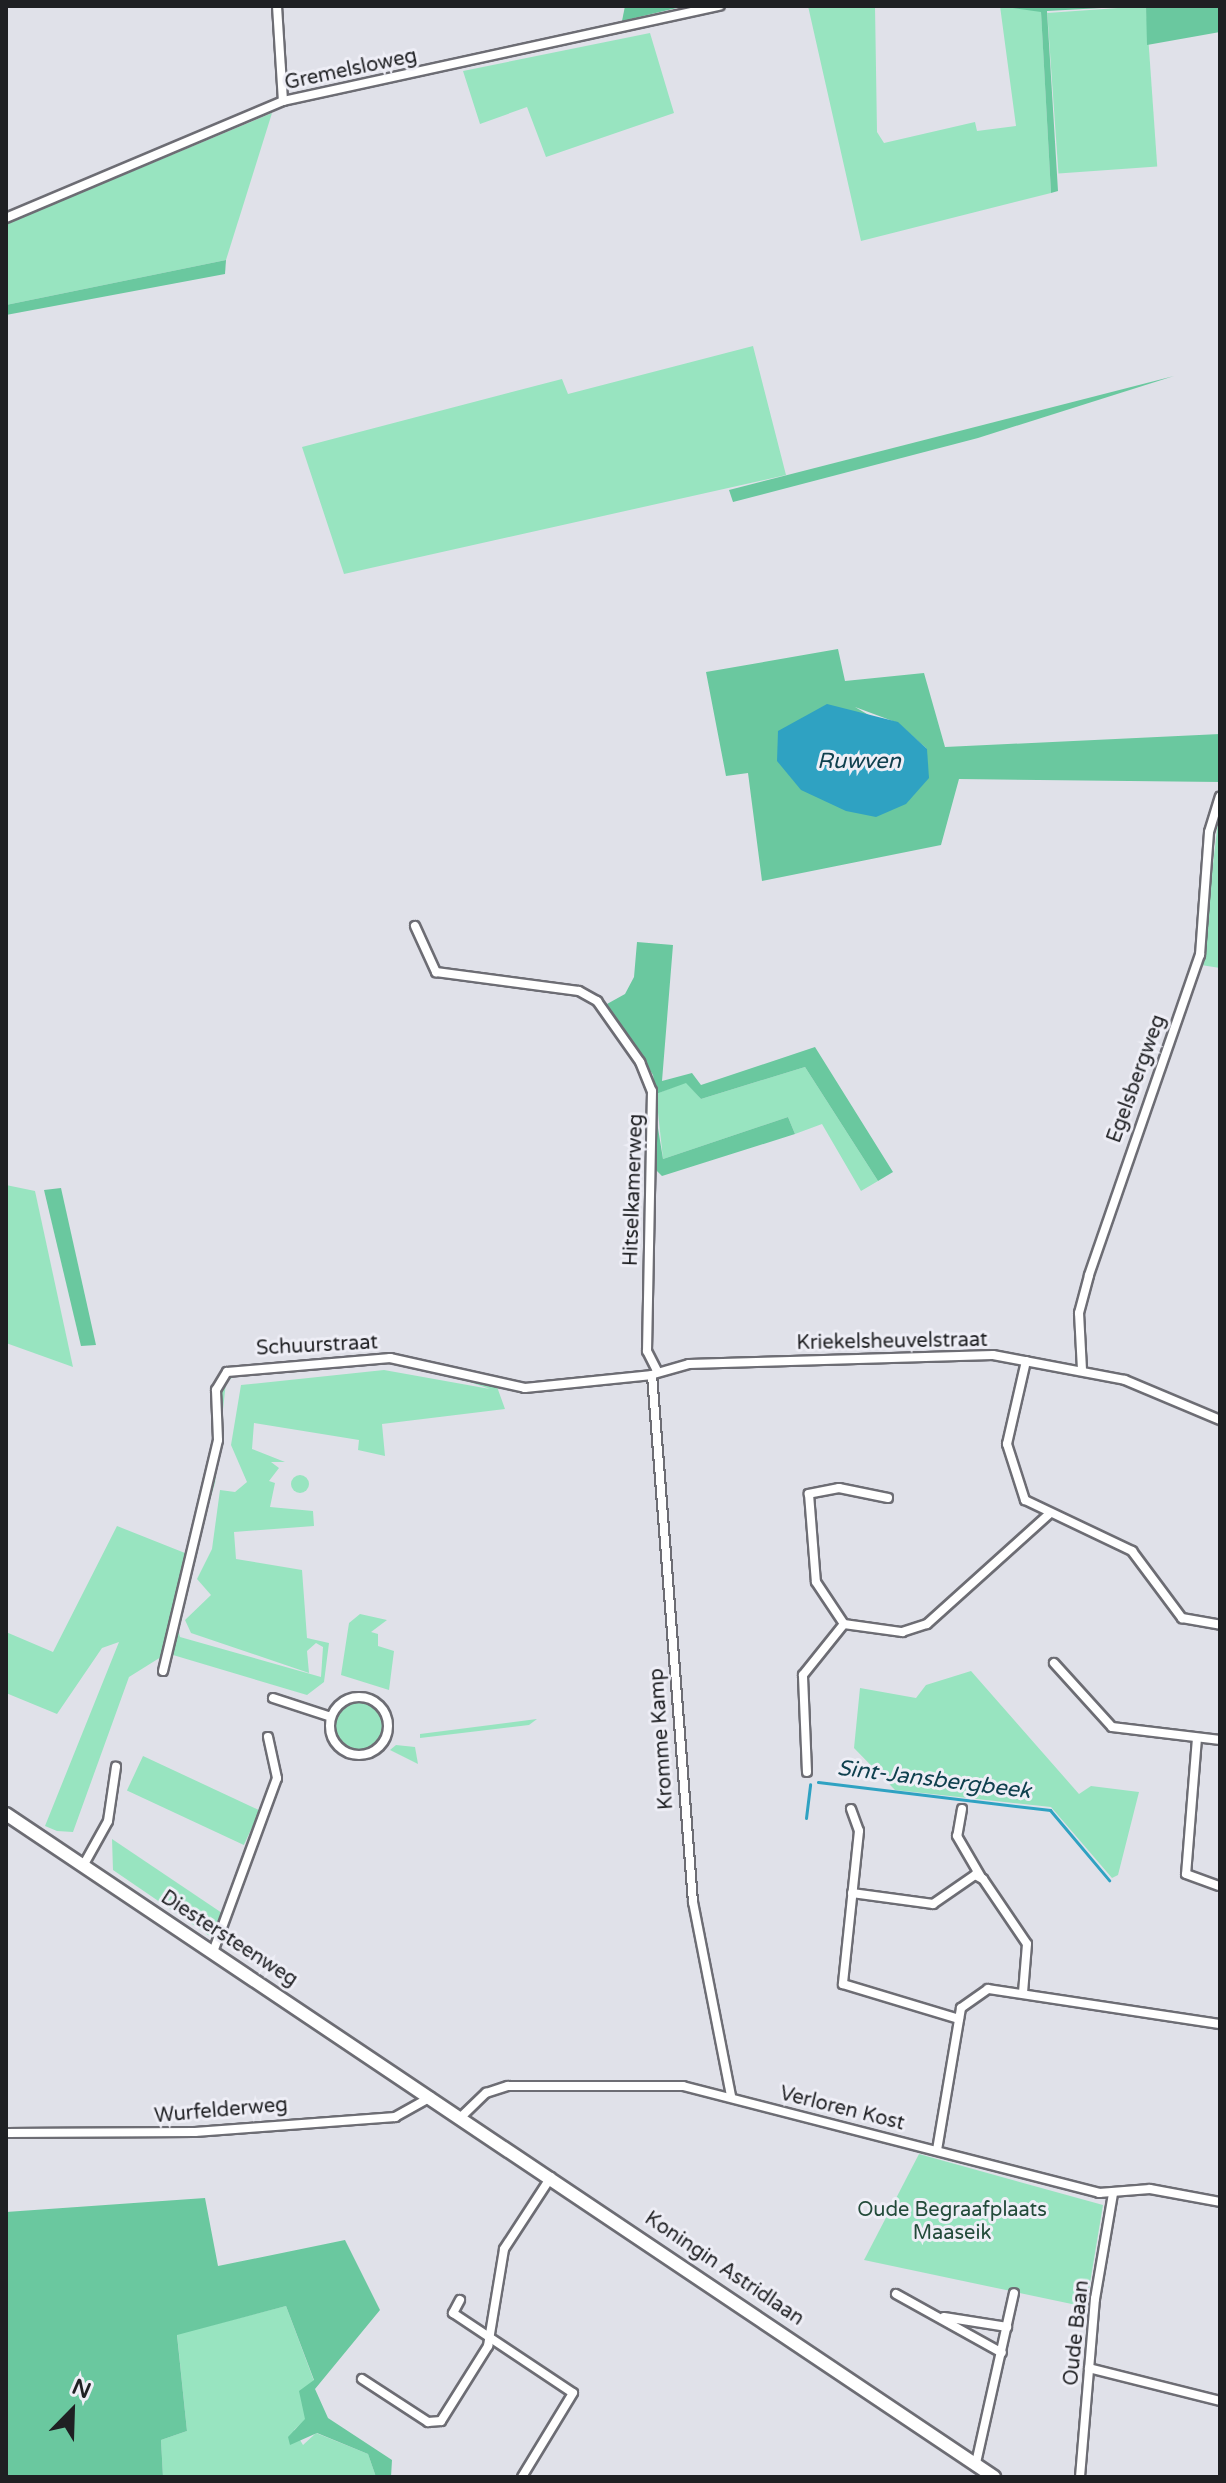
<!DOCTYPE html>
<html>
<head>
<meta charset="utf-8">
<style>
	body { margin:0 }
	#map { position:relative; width:1226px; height:2483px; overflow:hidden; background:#e0e1e9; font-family:"Varela Round",sans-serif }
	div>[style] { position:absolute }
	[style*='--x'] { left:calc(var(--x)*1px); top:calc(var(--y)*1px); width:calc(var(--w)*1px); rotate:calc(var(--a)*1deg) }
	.green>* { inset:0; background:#98e4c0; transform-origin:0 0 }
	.round { border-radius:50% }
	.forest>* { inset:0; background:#6ac89f }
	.water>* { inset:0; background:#2fa2c2 }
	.stream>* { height:3px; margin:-1.5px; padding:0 1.5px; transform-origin:1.5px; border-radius:1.5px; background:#2fa2c2 }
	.roads { filter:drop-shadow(2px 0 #6d6d74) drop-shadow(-2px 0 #6d6d74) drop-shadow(0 2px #6d6d74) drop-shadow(0 -2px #6d6d74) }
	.minor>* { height:8px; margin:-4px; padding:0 4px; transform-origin:4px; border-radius:4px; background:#fff }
	.minor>.ring { margin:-4px; padding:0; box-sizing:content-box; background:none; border:8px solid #fff; border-radius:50% }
	.secondary>* { height:12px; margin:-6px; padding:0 6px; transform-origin:6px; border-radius:6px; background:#fff }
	span { translate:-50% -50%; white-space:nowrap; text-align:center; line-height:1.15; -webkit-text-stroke:6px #eeeef6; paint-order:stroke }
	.street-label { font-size:20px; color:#1f2023 }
	.park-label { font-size:20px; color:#234b3a }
	.water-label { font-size:22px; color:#0f404e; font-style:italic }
	.frame { position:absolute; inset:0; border:8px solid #1f2023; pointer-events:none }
	.north { position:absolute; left:32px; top:2371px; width:80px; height:80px; -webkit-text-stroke:6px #eeeef6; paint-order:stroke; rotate:23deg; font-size:22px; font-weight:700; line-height:32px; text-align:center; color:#1f2023 }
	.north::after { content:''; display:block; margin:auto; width:28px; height:36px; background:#1f2023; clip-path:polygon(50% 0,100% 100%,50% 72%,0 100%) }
</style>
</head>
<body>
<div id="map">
	<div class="green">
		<div style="clip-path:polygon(808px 6px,875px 6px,877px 132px,884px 143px,975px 122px,977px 131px,1016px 126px,1000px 6px,1041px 11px,1051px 193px,861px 241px)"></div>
		<div style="left:1146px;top:6px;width:161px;height:99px;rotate:86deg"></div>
		<div style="clip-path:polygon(650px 33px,674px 113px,546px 157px,527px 107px,480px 124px,463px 71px)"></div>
		<div style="clip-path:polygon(272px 113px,226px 260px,6px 305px,6px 224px)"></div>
		<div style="clip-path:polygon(753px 346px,786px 475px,344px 574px,302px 447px,562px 379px,568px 394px)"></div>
		<div style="clip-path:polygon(1220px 805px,1220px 968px,1201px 965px)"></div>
		<div style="clip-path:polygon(805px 1067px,878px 1181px,861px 1191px,822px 1124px,795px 1134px,788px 1117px,663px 1159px,656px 1094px,686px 1082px,701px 1099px)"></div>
		<div style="clip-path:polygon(6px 1185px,35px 1191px,73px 1367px,6px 1343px)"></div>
		<div style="clip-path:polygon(evenodd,386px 1360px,496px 1384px,505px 1409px,382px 1424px,385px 1456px,358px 1450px,359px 1440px,254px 1423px,252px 1449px,285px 1462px,271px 1462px,279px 1468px,269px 1481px,275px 1483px,270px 1507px,313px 1511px,314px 1526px,234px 1532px,236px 1559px,302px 1570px,307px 1638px,329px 1643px,324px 1682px,307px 1695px,173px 1655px,173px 1617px,221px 1439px,222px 1381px,242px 1369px,386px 1360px,382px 1362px,423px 1366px,490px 1389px,384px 1370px,241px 1385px,231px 1445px,247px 1482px,235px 1492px,220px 1490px,212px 1549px,197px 1579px,211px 1595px,185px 1620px,191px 1633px,309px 1673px,307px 1651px,316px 1643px,323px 1647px,321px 1677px,180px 1637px,175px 1619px,215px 1483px,226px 1382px,241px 1372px,382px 1362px)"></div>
		<div class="round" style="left:291px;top:1475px;width:18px;height:18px"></div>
		<div style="clip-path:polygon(117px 1526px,190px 1555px,161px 1657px,129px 1677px,73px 1832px,57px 1831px,45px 1826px,119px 1642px,102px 1648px,57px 1714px,6px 1693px,6px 1632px,53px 1652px)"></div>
		<div style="clip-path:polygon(360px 1614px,387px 1620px,371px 1632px,378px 1634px,378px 1646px,394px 1651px,389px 1690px,341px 1675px,349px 1623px)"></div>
		<div style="clip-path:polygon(971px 1671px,1079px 1794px,1091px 1786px,1139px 1792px,1118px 1875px,1112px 1878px,1051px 1807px,895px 1790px,854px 1748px,860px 1688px,916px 1698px,926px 1685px)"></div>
		<div class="round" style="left:334px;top:1702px;width:48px;height:48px"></div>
		<div style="clip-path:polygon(537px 1719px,529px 1725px,420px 1738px,420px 1734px)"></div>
		<div style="clip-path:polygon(396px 1745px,415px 1747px,418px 1764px,390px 1750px)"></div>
		<div style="left:143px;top:1756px;width:129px;height:38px;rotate:25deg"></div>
		<div style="clip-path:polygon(112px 1839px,222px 1913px,211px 1937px,113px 1870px)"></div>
		<div style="clip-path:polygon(919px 2154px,1103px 2205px,1086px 2307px,864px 2260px)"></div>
		<div style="clip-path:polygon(286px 2306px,314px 2381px,305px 2420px,294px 2430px,303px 2445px,316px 2433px,368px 2454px,376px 2477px,163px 2477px,161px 2440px,187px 2431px,177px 2334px)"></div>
	</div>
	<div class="forest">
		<div style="clip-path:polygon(625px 6px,685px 6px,622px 21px)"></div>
		<div style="clip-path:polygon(999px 6px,1138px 6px,1047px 11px,1058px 191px,1051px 193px,1041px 12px)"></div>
		<div style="clip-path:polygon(1146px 6px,1220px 6px,1220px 32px,1147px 45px)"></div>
		<div style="clip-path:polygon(226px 260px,225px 274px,6px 315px,6px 305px)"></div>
		<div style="clip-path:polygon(1174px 376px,978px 438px,733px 502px,729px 490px)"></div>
		<div style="clip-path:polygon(evenodd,838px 649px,845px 681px,924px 673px,945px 747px,1220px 734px,1220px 782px,959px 779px,941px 845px,762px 881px,748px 773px,726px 776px,706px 672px,838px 649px,855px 707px,898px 723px,927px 749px,855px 707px)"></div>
		<div style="clip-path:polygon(637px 942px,673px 945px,662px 1081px,692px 1073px,701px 1085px,815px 1047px,893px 1172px,878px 1181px,805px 1067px,701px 1099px,686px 1083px,656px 1094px,653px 1075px,607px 1004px,625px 994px,634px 977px)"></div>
		<div style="clip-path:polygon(788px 1117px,795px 1134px,662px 1176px,655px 1169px,657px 1122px,663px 1159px)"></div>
		<div style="clip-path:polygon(61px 1188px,96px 1345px,81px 1346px,44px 1190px)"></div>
		<div style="clip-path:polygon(205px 2198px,218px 2266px,345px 2240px,380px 2310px,315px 2389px,328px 2418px,392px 2460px,391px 2477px,376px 2477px,368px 2454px,317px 2433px,290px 2445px,288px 2437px,305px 2419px,299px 2391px,314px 2380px,286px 2306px,177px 2335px,187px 2431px,161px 2440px,163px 2477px,6px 2477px,6px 2212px)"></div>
	</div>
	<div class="water">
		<div style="clip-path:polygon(827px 704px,898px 722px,927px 749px,929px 778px,906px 804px,876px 817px,846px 811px,801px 790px,777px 761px,778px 731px)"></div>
	</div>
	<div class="stream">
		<div style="--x:818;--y:1782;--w:234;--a:6.9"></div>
		<div style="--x:1050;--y:1810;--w:92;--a:49.9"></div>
		<div style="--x:806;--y:1818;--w:34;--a:-83"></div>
	</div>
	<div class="roads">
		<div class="minor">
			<div style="--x:277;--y:6;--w:95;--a:86.4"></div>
			<div style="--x:6;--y:218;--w:301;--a:-22.9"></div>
			<div style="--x:283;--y:101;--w:447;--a:-12.3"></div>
			<div style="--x:415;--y:926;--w:51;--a:65.5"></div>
			<div style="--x:436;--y:972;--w:144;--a:7.6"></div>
			<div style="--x:579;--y:991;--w:21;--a:29"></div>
			<div style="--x:597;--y:1001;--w:75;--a:54.8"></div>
			<div style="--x:640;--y:1062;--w:31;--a:68"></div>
			<div style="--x:652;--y:1091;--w:260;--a:91.1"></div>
			<div style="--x:647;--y:1351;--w:22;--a:63"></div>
			<div style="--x:1026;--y:1361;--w:85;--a:102.9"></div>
			<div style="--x:1007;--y:1444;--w:59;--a:72.2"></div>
			<div style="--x:1025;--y:1500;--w:119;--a:25.5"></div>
			<div style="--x:1132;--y:1551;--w:84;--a:53.3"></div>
			<div style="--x:1182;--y:1618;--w:39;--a:10"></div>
			<div style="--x:1082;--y:1370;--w:57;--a:-93"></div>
			<div style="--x:1079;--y:1313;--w:39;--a:-75"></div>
			<div style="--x:1089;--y:1275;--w:339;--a:-70.9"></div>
			<div style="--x:1200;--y:955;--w:123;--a:-85.8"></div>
			<div style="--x:1209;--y:832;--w:37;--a:-73"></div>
			<div style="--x:654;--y:1374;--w:36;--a:-16"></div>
			<div style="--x:689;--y:1364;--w:304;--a:-1.7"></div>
			<div style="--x:993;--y:1355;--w:134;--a:10.7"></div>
			<div style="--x:1125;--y:1380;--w:103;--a:22.8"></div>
			<div style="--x:652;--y:1375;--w:529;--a:85.55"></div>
			<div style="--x:693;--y:1902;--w:198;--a:78.9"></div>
			<div style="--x:888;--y:1498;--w:50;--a:-168.5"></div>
			<div style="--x:839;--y:1488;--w:31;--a:169"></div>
			<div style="--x:809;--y:1494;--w:88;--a:85.5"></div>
			<div style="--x:816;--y:1582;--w:50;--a:56.3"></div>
			<div style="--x:844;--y:1624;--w:59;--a:7.9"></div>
			<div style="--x:902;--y:1632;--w:26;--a:-18"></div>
			<div style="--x:927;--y:1624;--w:164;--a:-42"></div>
			<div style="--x:1054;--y:1663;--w:86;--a:47.8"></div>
			<div style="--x:1112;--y:1727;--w:109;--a:6.9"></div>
			<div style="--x:163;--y:1671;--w:237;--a:-76.6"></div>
			<div style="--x:218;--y:1440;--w:50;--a:-92.3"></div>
			<div style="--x:216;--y:1390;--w:21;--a:-59"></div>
			<div style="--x:227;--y:1372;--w:164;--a:-4.9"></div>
			<div style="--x:390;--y:1358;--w:138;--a:12.5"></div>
			<div style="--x:525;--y:1388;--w:128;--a:-5.8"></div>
			<div class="ring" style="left:330px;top:1697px;width:50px;height:50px"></div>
			<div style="--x:273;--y:1698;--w:58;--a:18.1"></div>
			<div style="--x:1197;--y:1738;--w:136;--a:94.6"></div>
			<div style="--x:1186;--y:1874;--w:35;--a:20"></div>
			<div style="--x:807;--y:1772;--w:97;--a:-92.4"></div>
			<div style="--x:803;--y:1675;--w:65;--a:-51.2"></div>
			<div style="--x:851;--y:1809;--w:23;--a:70"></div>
			<div style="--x:859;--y:1831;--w:154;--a:96"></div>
			<div style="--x:843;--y:1984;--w:121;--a:16.8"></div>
			<div style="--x:962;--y:1809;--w:27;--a:100"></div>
			<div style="--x:957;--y:1836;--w:48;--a:59.7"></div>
			<div style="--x:83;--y:1866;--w:51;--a:-60.9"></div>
			<div style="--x:108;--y:1821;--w:55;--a:-81.6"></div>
			<div style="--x:852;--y:1893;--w:82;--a:7.7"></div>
			<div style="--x:933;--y:1904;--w:51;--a:-34.6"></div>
			<div style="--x:975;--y:1875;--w:9;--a:27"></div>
			<div style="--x:983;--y:1879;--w:78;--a:55.9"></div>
			<div style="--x:1027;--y:1944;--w:49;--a:94.7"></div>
			<div style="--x:213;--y:1952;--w:185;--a:-69.8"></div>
			<div style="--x:277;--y:1778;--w:42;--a:-102.4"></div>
			<div style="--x:461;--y:2117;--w:35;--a:-44"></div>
			<div style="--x:486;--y:2093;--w:23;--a:-18"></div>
			<div style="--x:508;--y:2086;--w:175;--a:0"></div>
			<div style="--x:683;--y:2086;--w:430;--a:14.4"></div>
			<div style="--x:1099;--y:2193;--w:51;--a:-4.5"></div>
			<div style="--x:1150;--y:2189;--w:71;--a:10.5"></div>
			<div style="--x:6;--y:2133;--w:189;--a:-0.3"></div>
			<div style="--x:195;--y:2132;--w:201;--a:-4.3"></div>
			<div style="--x:395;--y:2117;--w:41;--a:-29.1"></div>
			<div style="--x:937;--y:2150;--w:144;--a:-80.4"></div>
			<div style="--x:961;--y:2008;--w:33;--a:-35"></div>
			<div style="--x:988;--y:1989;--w:235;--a:8.6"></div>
			<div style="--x:896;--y:2294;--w:121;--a:29.1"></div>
			<div style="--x:460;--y:2300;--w:15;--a:118"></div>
			<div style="--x:453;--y:2313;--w:144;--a:33.7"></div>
			<div style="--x:573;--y:2393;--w:98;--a:121.3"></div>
			<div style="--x:944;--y:2317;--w:64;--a:9"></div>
			<div style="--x:1089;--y:2368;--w:135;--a:14.1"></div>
			<div style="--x:362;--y:2379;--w:79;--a:33.1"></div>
			<div style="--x:428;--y:2422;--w:13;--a:-4"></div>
			<div style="--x:441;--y:2421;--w:89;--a:-57.9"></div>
			<div style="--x:488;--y:2346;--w:98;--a:-80.6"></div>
			<div style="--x:504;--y:2249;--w:86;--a:-56.9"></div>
			<div style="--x:976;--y:2463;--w:174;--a:-77.4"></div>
			<div style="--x:1080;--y:2477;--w:179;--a:-85.2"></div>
			<div style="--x:1095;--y:2299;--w:107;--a:-80.3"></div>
		</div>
		<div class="secondary">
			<div style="--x:6;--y:1814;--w:1190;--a:33.86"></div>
		</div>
	</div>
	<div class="street-label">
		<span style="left:351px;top:70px;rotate:-12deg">Gremelsloweg</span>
		<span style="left:1137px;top:1079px;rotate:-70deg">Egelsbergweg</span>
		<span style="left:634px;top:1190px;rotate:-88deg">Hitselkamerweg</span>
		<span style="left:892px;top:1342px;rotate:-1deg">Kriekelsheuvelstraat</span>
		<span style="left:317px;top:1346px;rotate:-3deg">Schuurstraat</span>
		<span style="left:662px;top:1739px;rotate:-94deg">Kromme Kamp</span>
		<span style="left:229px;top:1939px;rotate:33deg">Diestersteenweg</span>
		<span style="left:842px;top:2109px;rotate:14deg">Verloren Kost</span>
		<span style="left:221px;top:2111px;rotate:-5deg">Wurfelderweg</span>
		<span style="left:724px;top:2269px;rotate:34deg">Koningin Astridlaan</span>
		<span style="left:1077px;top:2333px;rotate:-84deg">Oude Baan</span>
	</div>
	<div class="park-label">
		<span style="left:952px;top:2222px">Oude Begraafplaats<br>Maaseik</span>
	</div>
	<div class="water-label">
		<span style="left:859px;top:762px">Ruwven</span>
		<span style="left:934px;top:1780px;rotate:7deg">Sint-Jansbergbeek</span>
	</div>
	<div class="frame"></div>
	<div class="north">N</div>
</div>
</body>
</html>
